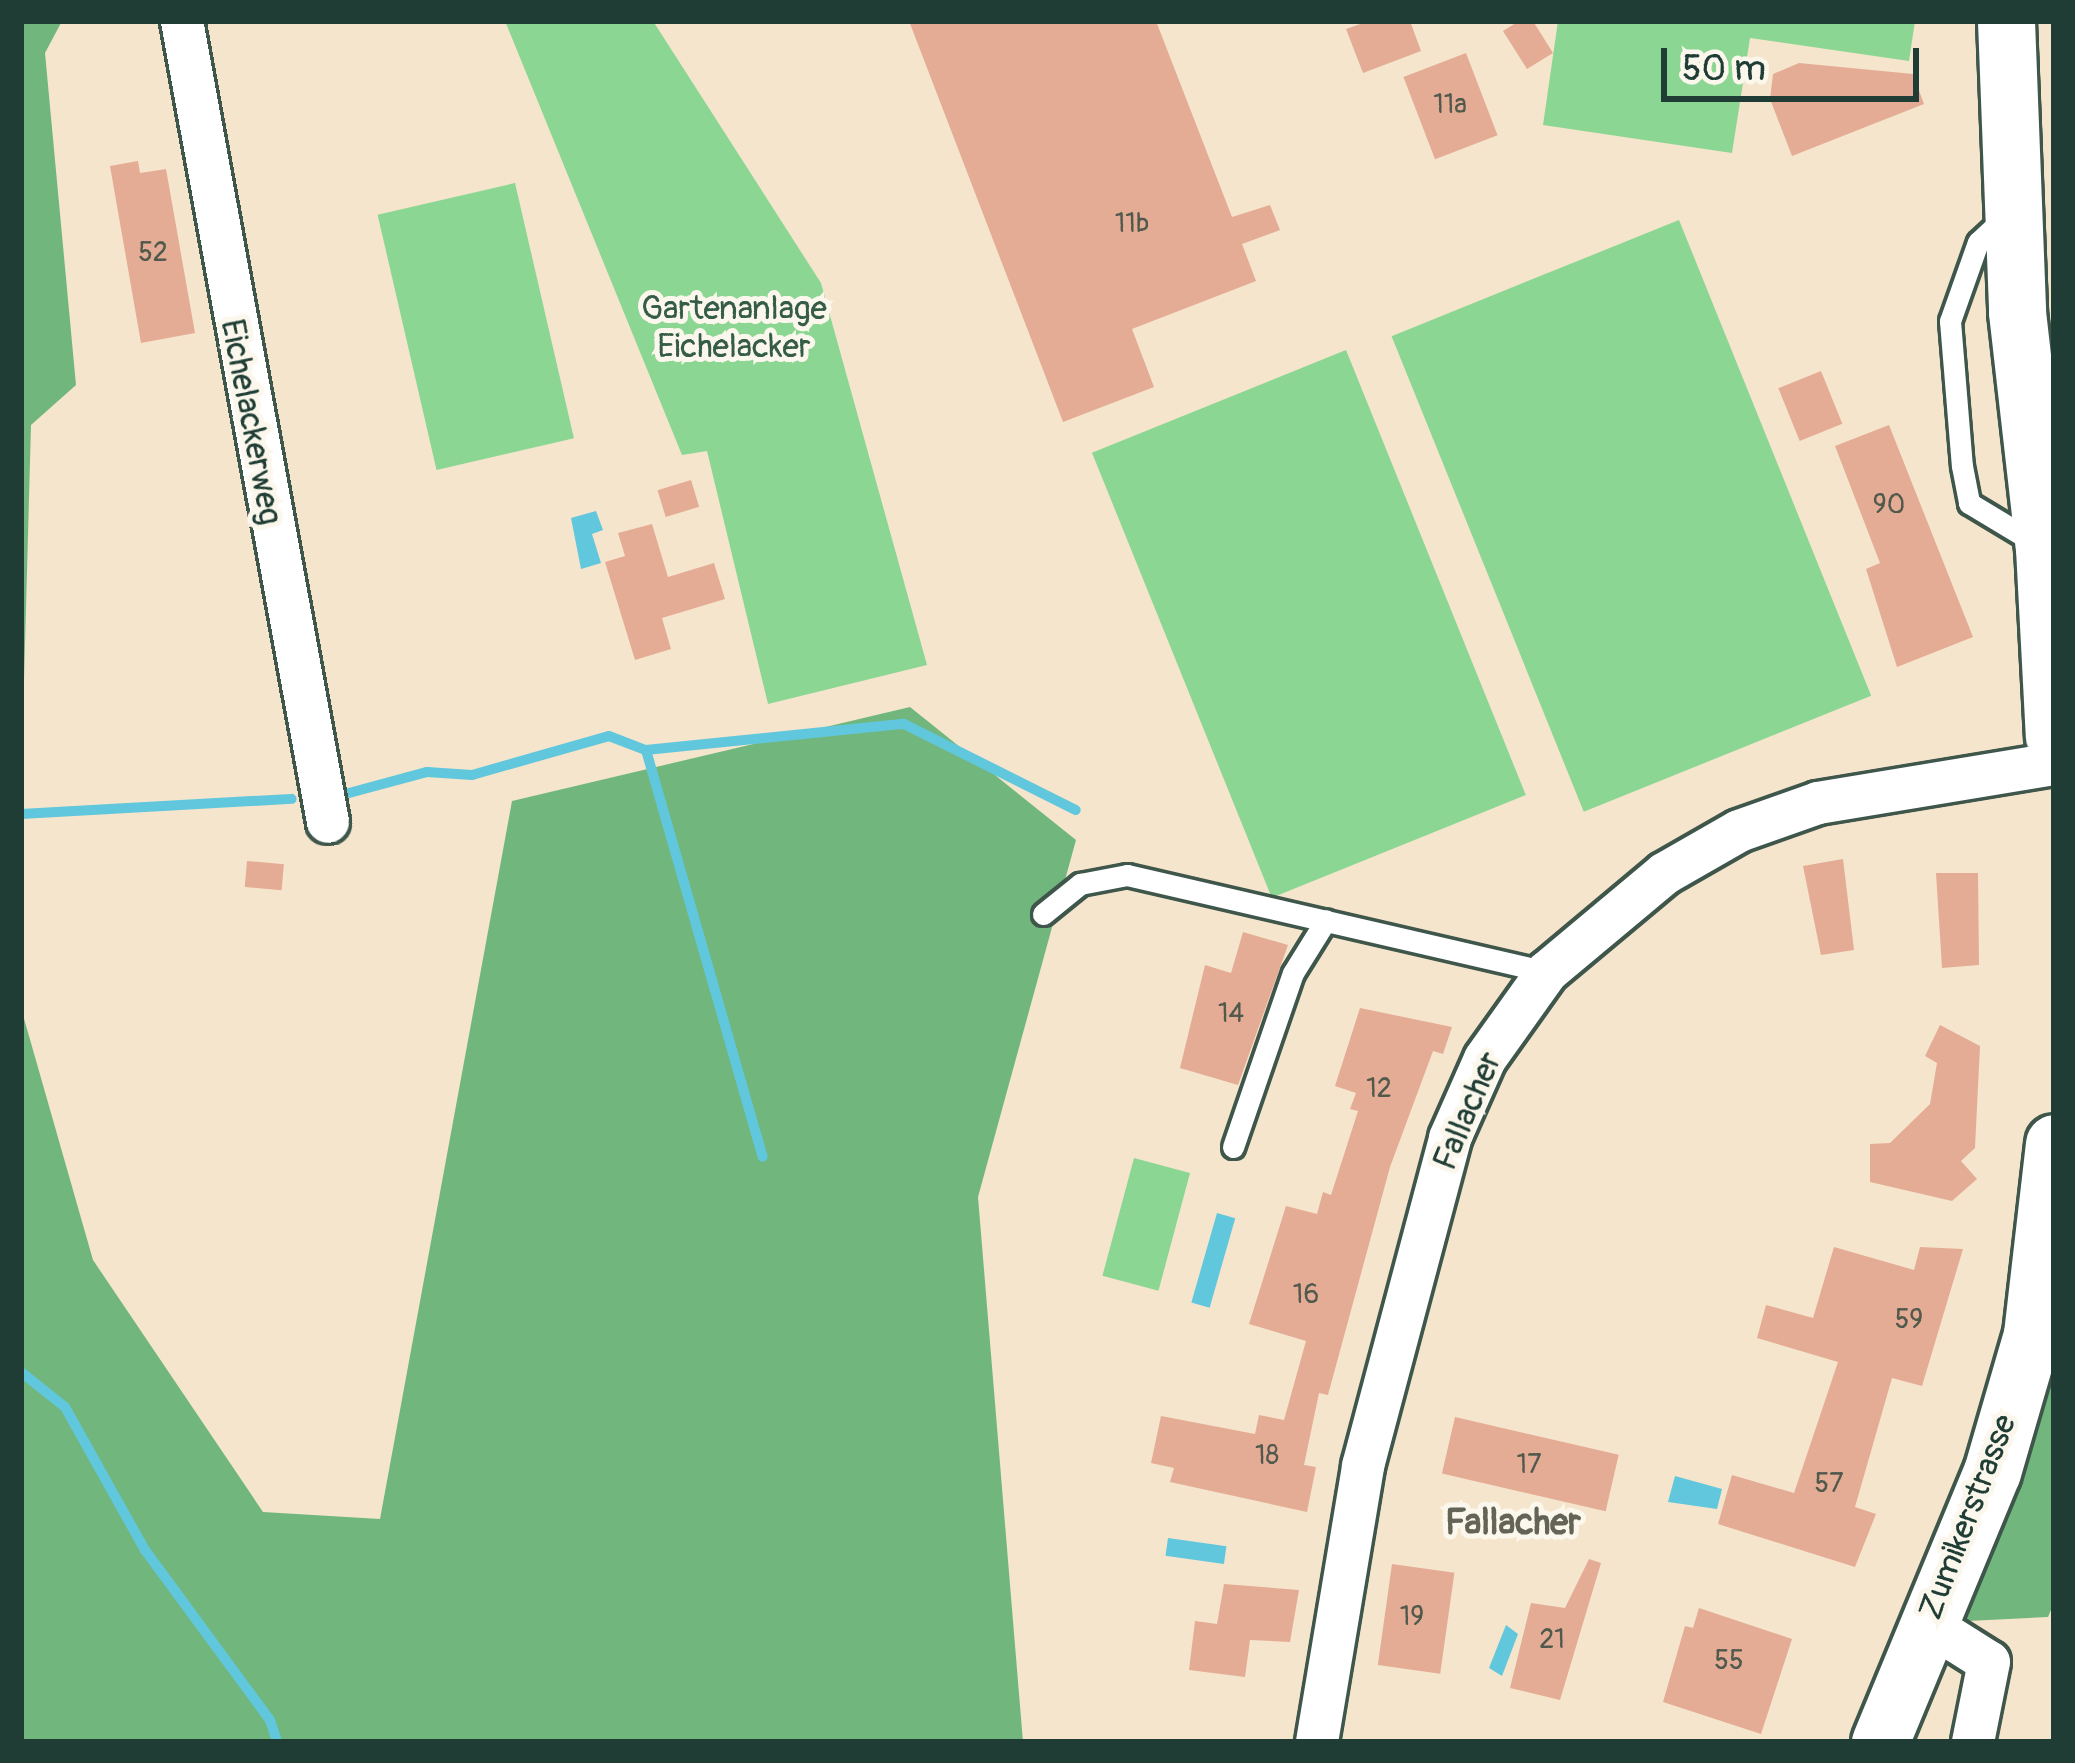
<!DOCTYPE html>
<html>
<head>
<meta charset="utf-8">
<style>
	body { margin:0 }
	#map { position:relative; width:2075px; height:1763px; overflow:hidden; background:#f5e5cc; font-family:Pangolin,sans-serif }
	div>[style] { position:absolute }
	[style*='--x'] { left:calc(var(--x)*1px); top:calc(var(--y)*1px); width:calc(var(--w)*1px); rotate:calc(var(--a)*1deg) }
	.green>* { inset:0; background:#8cd693; transform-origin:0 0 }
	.forest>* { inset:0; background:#71b77d }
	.water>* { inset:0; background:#60c7dd; transform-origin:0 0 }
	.stream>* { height:10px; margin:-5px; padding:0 5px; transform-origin:5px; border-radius:5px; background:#60c7dd }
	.building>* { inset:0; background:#e5ac95; transform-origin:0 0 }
	.roads { filter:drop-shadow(3px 0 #3f564b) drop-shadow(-3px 0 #3f564b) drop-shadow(0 3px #3f564b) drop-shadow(0 -3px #3f564b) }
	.lane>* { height:21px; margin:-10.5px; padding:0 10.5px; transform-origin:10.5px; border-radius:10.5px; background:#fff }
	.street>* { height:42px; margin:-21px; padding:0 21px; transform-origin:21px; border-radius:21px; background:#fff }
	.secondary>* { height:57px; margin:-28.5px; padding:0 28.5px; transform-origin:28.5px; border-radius:28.5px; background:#fff }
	span { translate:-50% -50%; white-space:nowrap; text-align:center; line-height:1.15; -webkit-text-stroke:10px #fbf7ec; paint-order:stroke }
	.number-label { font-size:27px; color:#50594c }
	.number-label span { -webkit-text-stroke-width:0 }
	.park-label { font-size:33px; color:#355c47 }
	.street-label { font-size:33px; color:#1f3d34 }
	.neighbourhood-label { font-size:36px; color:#646456; font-weight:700 }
	.frame { position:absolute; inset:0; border:24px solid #1f3d34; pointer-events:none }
	.scale { position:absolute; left:1661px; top:48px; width:258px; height:54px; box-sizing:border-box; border:6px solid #1f3d34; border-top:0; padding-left:15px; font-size:36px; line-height:42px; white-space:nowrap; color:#1f3d34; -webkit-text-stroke:9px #fbf7ec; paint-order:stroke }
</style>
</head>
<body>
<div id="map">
	<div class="green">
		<div style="clip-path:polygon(505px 21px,653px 21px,821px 283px,927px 665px,768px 704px,707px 451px,682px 455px)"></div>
		<div style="clip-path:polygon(1558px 21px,1915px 21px,1909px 61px,1750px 38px,1732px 153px,1543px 125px)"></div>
		<div style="left:515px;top:183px;width:262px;height:141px;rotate:77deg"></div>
		<div style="left:1679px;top:220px;width:513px;height:310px;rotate:68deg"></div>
		<div style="left:1346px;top:350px;width:480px;height:274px;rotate:68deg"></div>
		<div style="left:1134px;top:1158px;width:58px;height:122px;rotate:15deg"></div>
	</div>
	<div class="forest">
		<div style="clip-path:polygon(21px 21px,62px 21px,45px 53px,76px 385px,31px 425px,21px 791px)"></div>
		<div style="clip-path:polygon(910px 707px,1076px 840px,978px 1197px,1023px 1742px,21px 1742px,21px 1008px,93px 1260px,263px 1512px,380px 1519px,512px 801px)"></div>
		<div style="clip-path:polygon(2054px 1163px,2054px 1603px,2048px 1617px,1927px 1623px)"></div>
	</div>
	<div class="water">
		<div style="clip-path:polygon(596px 511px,603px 530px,592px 534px,601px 563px,581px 569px,571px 518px)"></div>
		<div style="left:1217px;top:1213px;width:19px;height:93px;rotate:16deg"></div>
		<div style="clip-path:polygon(1675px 1476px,1722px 1489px,1717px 1509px,1668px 1502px)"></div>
		<div style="left:1168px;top:1538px;width:59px;height:18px;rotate:8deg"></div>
		<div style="clip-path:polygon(1506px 1625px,1518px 1634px,1502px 1676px,1489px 1668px)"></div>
	</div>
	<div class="stream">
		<div style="--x:646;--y:750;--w:423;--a:74"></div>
		<div style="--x:349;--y:793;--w:81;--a:-15.1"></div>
		<div style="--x:427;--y:772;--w:45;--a:3.8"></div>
		<div style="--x:472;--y:775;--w:142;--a:-15.9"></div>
		<div style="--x:609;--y:736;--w:40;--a:21"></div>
		<div style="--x:646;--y:750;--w:259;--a:-5.8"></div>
		<div style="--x:904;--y:724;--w:192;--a:26.6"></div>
		<div style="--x:21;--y:814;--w:271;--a:-3.2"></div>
		<div style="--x:21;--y:1372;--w:56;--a:38.5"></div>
		<div style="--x:65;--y:1407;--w:164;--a:60.8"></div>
		<div style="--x:145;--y:1550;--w:211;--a:53.7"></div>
		<div style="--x:270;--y:1720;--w:23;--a:72"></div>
	</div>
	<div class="building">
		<div style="clip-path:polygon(909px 21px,1156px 21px,1232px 217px,1270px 205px,1280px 230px,1242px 244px,1256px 281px,1132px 329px,1154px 387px,1063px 422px)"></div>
		<div style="clip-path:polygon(1369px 21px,1410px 21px,1421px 51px,1363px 73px,1346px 29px)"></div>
		<div style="clip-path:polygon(1519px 21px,1533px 21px,1553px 53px,1527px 69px,1503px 31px)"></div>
		<div style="left:1466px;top:53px;width:88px;height:67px;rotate:69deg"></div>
		<div style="clip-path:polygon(1799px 63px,1913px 74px,1924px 104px,1792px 156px,1770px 99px,1773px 74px)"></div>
		<div style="clip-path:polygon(138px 161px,140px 173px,166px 169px,195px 333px,141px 343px,110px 166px)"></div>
		<div style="left:1821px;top:371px;width:57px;height:46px;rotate:68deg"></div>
		<div style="clip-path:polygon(1889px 425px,1973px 637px,1897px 667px,1866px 569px,1880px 563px,1835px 446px)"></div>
		<div style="left:691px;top:480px;width:28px;height:35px;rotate:73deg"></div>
		<div style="clip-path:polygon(652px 524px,668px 577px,714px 563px,725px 599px,662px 618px,671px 649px,635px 660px,605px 562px,625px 556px,618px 533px)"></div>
		<div style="clip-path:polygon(1843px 859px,1854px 950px,1821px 955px,1803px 866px)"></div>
		<div style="left:247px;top:861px;width:37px;height:26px;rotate:5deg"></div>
		<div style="clip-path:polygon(1936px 873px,1978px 873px,1979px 965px,1942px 968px)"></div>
		<div style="clip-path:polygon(1243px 932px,1288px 945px,1238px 1085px,1180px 1068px,1205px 965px,1231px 973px)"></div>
		<div style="clip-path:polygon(1360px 1008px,1452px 1027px,1443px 1054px,1433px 1051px,1390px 1167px,1328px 1395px,1319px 1393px,1304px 1465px,1316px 1467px,1307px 1512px,1170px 1482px,1174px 1468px,1151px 1463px,1161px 1416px,1255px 1434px,1259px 1415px,1284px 1420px,1306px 1341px,1249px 1324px,1286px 1206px,1317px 1214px,1323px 1192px,1331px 1195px,1358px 1111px,1350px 1109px,1356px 1093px,1335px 1086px)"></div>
		<div style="clip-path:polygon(1940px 1025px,1980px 1046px,1975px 1148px,1961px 1161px,1977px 1179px,1952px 1201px,1870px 1182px,1870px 1144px,1890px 1143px,1930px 1104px,1937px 1063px,1925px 1056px)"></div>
		<div style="clip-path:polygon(1834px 1247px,1914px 1270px,1920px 1247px,1963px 1249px,1922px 1386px,1892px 1378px,1855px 1507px,1876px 1514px,1855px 1567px,1718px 1524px,1732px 1475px,1794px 1493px,1838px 1362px,1757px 1338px,1766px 1305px,1813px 1318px)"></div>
		<div style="left:1455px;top:1417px;width:168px;height:58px;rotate:13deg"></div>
		<div style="clip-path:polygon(1589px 1559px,1601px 1563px,1560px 1700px,1510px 1688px,1531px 1603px,1565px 1608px)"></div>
		<div style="left:1392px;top:1564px;width:63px;height:102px;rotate:8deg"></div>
		<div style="clip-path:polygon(1224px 1584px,1299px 1590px,1290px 1642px,1250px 1640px,1245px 1677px,1189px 1670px,1195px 1621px,1217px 1624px)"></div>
		<div style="clip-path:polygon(1699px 1608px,1792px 1639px,1761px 1734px,1663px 1702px,1685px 1626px,1693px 1628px)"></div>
	</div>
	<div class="roads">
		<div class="lane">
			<div style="--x:2003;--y:219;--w:34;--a:137"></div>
			<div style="--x:1978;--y:242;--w:84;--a:109.5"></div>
			<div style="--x:1950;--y:321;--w:145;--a:85.3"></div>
			<div style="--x:1962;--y:466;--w:38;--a:79"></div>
			<div style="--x:1969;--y:503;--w:76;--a:31"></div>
			<div style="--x:1043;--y:914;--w:48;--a:-39"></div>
			<div style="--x:1080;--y:884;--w:48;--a:-10.8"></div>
			<div style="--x:1127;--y:875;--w:431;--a:13"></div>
			<div style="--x:1233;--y:1147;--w:184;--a:-71"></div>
			<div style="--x:1293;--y:973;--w:62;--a:-58.1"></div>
		</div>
		<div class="street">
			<div style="--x:182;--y:21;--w:814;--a:79.67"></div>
			<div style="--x:1927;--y:1623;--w:73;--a:32.2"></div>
			<div style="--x:1989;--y:1662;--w:82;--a:101.3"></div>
			<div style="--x:1317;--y:1742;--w:280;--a:-80.5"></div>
			<div style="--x:1363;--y:1466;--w:339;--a:-75.1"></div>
			<div style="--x:1450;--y:1138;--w:86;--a:-66.1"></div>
			<div style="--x:1485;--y:1059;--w:107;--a:-54.5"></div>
			<div style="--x:1547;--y:972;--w:153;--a:-39.9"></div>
			<div style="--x:1664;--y:874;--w:86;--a:-29.8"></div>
			<div style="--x:1739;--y:831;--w:84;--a:-19.5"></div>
			<div style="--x:1818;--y:803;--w:239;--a:-9.4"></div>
		</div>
		<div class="secondary">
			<div style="--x:2006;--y:21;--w:291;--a:87.8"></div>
			<div style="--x:2017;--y:312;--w:238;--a:83.5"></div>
			<div style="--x:2044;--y:548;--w:188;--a:87"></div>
			<div style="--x:1880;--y:1742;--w:292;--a:-67.5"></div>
			<div style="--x:1992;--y:1472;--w:144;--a:-73.8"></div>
			<div style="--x:2032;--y:1334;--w:192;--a:-83.4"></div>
		</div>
	</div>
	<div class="number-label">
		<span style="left:1450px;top:105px">11a</span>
		<span style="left:1132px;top:224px">11b</span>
		<span style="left:153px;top:253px">52</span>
		<span style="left:1889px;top:505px">90</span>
		<span style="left:1231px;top:1014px">14</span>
		<span style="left:1379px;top:1089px">12</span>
		<span style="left:1306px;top:1295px">16</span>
		<span style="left:1909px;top:1320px">59</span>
		<span style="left:1267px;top:1456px">18</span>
		<span style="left:1529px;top:1465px">17</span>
		<span style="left:1829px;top:1484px">57</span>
		<span style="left:1412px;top:1617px">19</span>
		<span style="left:1552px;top:1640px">21</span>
		<span style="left:1729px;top:1661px">55</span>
	</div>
	<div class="park-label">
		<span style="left:734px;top:328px">Gartenanlage<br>Eichelacker</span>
	</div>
	<div class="street-label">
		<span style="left:251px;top:422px;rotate:79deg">Eichelackerweg</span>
		<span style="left:1468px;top:1111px;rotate:-67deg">Fallacher</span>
		<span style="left:1968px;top:1517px;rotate:-69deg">Zumikerstrasse</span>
	</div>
	<div class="neighbourhood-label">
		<span style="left:1513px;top:1523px">Fallacher</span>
	</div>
	<div class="frame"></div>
	<div class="scale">50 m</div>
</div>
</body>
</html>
